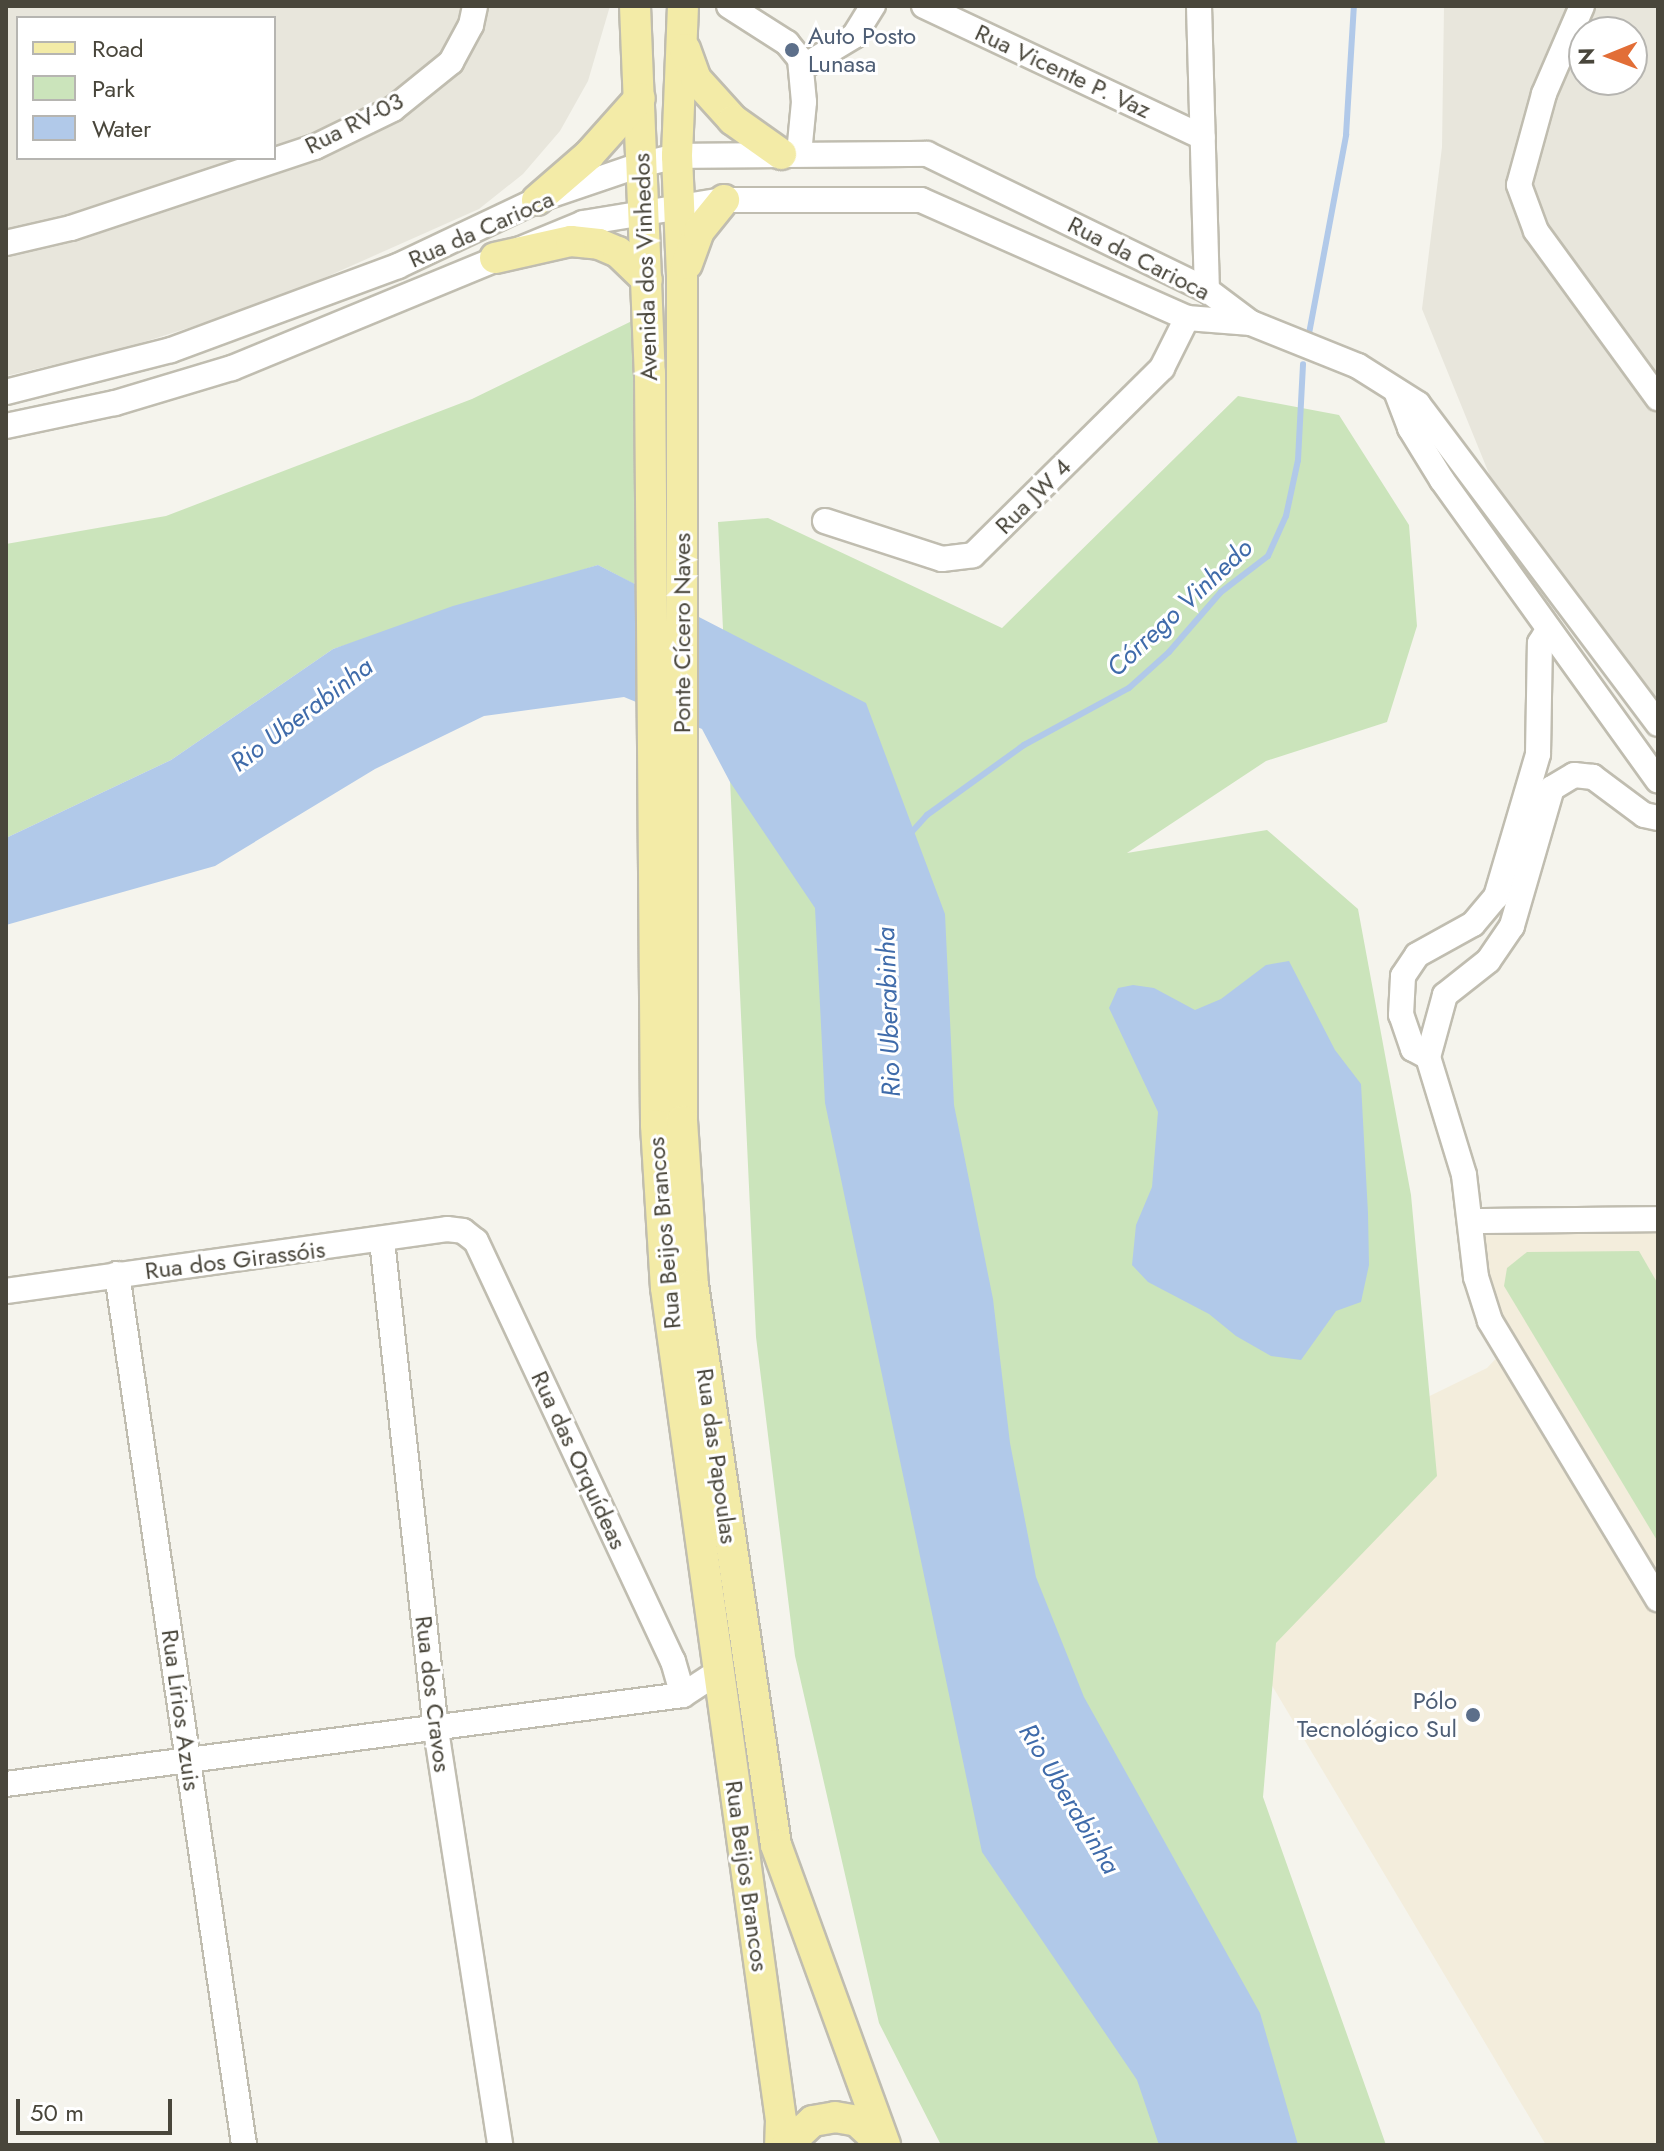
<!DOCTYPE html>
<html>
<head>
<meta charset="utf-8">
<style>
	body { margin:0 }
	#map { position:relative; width:1664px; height:2151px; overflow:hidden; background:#f5f4ed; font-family:Jost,sans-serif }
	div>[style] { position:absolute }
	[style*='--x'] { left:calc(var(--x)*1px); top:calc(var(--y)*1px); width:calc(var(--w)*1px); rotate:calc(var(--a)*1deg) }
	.residential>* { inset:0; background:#e8e6dc }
	.commercial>* { inset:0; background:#f3eddc }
	.green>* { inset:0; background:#cbe4bb }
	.water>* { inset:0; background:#b1c9e9 }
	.stream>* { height:6px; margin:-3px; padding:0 3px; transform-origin:3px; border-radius:3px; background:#b1c9e9 }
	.roads { filter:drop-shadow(2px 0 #c0bdb0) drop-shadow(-2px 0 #c0bdb0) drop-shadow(0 2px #c0bdb0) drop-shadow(0 -2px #c0bdb0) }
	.minor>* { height:24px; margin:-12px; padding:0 12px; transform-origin:12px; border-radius:12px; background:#fff }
	.major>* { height:30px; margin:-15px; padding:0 15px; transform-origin:15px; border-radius:15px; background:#f3eba7 }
	.dots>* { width:22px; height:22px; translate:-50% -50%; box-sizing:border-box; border:4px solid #fff; border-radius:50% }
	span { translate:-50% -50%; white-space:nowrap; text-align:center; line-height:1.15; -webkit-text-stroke:6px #fff; paint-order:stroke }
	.service-label { font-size:24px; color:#4e5e75 }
	.left { translate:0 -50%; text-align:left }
	.right { translate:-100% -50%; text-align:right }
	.street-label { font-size:24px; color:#49463b }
	.water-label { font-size:26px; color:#3f6baa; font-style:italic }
	.frame { position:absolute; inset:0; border:8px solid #49463b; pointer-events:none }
	.legend { position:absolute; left:16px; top:16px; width:260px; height:144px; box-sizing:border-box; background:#fff; border:2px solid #b6b5b1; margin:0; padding:10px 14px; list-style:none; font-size:24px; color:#49463b }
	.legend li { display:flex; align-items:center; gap:16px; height:40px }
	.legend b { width:40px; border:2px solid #b6b5b1 }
	.north { position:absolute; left:1568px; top:16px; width:80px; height:80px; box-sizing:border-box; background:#fff; border:2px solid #b6b5b1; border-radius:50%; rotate:269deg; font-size:22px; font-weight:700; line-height:32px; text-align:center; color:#49463b }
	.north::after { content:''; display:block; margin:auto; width:28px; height:36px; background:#e26e37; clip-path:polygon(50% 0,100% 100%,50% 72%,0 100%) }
	.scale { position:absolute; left:16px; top:2099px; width:156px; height:36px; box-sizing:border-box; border:4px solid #49463b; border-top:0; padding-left:10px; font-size:24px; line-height:28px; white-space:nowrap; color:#49463b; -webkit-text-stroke:6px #fff; paint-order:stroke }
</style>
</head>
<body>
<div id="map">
	<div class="residential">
		<div style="clip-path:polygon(evenodd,6px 6px,610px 6px,588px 81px,560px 131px,523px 174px,479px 209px,270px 302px,125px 348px,6px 376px,6px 6px,18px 18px,274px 18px,274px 158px,18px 158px,18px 18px)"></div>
		<div style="clip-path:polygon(evenodd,1444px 6px,1658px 6px,1658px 700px,1492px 481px,1422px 309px,1442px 147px,1444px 6px,1584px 32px,1632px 32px,1632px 80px,1584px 80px,1584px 32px)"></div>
	</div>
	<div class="commercial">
		<div style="clip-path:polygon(1658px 1219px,1658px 2145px,1546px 2145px,1215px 1590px,1401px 1410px,1487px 1368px,1506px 1348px,1472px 1221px)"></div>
	</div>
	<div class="green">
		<div style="clip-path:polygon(636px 319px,634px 584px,598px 565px,333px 649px,171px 760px,6px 838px,6px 544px,166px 516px,472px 399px)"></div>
		<div style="clip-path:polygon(1238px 396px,1339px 415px,1409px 525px,1417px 626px,1387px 722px,1266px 761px,1127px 853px,1267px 830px,1358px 909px,1411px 1195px,1437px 1476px,1276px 1643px,1263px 1797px,1386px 2145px,941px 2145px,879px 2023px,795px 1656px,756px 1337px,718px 522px,768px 518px,1002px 628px)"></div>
		<div style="clip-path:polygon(1639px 1251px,1658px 1284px,1658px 1542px,1504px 1286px,1507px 1268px,1527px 1252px)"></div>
	</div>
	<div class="water">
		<div style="clip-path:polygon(598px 565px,866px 703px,945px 914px,954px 1105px,993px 1299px,1010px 1443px,1036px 1577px,1084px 1697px,1260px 2013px,1298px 2145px,1159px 2145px,1137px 2080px,982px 1852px,825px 1103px,815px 908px,730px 782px,702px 729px,624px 697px,484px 716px,375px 769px,215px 866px,6px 925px,6px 838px,171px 760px,333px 649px,453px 606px)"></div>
		<div style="clip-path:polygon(1289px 961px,1335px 1050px,1361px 1084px,1368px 1213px,1369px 1265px,1361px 1302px,1336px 1311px,1301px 1360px,1271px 1356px,1236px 1336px,1209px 1314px,1148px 1282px,1132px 1265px,1136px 1225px,1152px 1187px,1158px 1112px,1109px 1008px,1118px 988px,1133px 985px,1154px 988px,1195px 1010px,1221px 999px,1266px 965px)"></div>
	</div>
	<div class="stream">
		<div style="--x:1308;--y:339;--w:208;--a:-79.4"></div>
		<div style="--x:1346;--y:135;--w:129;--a:-86.5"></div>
		<div style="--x:909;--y:835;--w:27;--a:-48"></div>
		<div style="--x:927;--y:815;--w:120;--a:-35.8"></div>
		<div style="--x:1024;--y:745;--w:119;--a:-28.5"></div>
		<div style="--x:1129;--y:688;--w:54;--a:-42"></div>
		<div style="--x:1169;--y:652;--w:79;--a:-49.1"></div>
		<div style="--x:1221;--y:592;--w:59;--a:-37.5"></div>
		<div style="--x:1268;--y:556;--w:44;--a:-65.8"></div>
		<div style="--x:1286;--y:516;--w:57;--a:-77.9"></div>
		<div style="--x:1298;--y:460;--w:96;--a:-87"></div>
	</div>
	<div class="roads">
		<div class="minor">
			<div style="--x:729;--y:6;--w:69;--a:32.5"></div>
			<div style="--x:787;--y:43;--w:21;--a:51"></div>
			<div style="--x:800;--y:59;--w:43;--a:84.7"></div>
			<div style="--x:804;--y:102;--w:52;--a:95.5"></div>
			<div style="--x:924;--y:6;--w:308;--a:25.2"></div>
			<div style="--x:1199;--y:6;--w:284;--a:88.4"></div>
			<div style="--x:1582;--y:6;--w:96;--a:113.4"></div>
			<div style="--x:1544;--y:94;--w:94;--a:105.4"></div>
			<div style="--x:1519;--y:185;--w:49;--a:69.7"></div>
			<div style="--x:1536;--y:231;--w:207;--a:53.9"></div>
			<div style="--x:801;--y:68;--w:62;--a:-31.1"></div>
			<div style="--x:854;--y:36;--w:36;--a:-58"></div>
			<div style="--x:6;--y:243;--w:67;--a:-13"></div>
			<div style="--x:71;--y:228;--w:257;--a:-18.4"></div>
			<div style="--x:315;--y:147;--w:87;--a:-26"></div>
			<div style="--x:393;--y:109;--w:75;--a:-39"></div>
			<div style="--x:451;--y:62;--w:42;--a:-61.6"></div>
			<div style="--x:471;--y:25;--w:19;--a:-78"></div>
			<div style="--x:1396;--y:391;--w:40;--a:69"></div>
			<div style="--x:1410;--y:428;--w:61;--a:58.4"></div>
			<div style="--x:1442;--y:480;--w:370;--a:54.3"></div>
			<div style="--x:6;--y:392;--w:170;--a:-14.3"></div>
			<div style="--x:171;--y:350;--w:242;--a:-20.3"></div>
			<div style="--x:398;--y:266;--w:154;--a:-25.4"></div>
			<div style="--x:537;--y:200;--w:109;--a:-18.8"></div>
			<div style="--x:640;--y:165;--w:38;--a:-14"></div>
			<div style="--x:677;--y:156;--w:250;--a:-0.5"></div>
			<div style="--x:927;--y:154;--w:311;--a:25.9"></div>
			<div style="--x:1207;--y:290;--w:55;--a:36.9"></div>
			<div style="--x:1251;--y:323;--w:115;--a:21.9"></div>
			<div style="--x:1358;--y:366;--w:71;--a:32.3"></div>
			<div style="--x:1418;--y:404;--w:400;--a:53.1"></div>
			<div style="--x:6;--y:426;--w:111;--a:-11.9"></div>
			<div style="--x:115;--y:403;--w:122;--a:-16.7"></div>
			<div style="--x:232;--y:368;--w:380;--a:-22.4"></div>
			<div style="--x:583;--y:223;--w:143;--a:-9.3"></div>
			<div style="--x:724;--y:200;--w:197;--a:0"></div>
			<div style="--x:921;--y:200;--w:291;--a:23.9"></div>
			<div style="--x:1187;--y:318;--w:64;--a:4.5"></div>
			<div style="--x:825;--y:521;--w:123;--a:18"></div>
			<div style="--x:942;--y:559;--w:31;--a:-7"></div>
			<div style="--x:973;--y:555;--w:266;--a:-44.7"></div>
			<div style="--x:1162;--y:368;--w:56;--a:-63.4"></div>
			<div style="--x:1658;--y:818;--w:14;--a:-168"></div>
			<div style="--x:1644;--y:815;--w:64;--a:-143.3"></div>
			<div style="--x:1593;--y:777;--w:19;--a:-174"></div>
			<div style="--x:1574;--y:775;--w:26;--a:149"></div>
			<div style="--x:1552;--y:788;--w:144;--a:106.2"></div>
			<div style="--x:1512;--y:926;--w:42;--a:124.4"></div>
			<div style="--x:1488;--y:961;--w:55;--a:141.7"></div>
			<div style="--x:1445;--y:995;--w:64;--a:105.3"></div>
			<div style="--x:1428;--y:1057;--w:123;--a:73"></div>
			<div style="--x:1464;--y:1175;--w:103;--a:83.3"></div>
			<div style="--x:1476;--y:1277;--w:46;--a:72.3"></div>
			<div style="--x:1490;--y:1321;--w:325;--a:58.9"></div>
			<div style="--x:1428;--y:1057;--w:17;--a:-152"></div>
			<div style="--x:1413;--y:1049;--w:36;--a:-109"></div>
			<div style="--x:1401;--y:1015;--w:39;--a:-87"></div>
			<div style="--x:1403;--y:976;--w:25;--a:-56"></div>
			<div style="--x:1417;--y:955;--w:64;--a:-29"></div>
			<div style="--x:1473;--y:924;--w:35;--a:-50"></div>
			<div style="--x:1496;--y:897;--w:149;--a:-73.6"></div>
			<div style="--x:1538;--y:754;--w:111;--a:-89"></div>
			<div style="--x:1540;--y:643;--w:13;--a:-58"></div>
			<div style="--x:1472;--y:1221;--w:186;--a:-0.6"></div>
			<div style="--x:382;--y:1241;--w:492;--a:83.7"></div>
			<div style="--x:436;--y:1730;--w:420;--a:81.2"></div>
			<div style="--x:117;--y:1274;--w:880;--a:81.7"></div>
			<div style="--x:6;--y:1291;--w:445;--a:-8"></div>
			<div style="--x:447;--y:1229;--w:16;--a:7"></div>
			<div style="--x:463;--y:1231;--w:16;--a:38"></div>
			<div style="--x:476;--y:1241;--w:464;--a:64.9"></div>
			<div style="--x:673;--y:1661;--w:35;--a:74"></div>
			<div style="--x:6;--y:1784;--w:683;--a:-7.49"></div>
			<div style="--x:683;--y:1695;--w:42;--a:-33.3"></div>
		</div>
		<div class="major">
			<div style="--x:635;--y:6;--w:367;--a:87.7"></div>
			<div style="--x:650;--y:373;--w:752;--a:89.54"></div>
			<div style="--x:656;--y:1125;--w:163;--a:86.5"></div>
			<div style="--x:666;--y:1288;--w:840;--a:82.13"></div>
			<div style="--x:781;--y:2120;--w:25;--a:92"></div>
			<div style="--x:683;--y:6;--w:150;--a:92.3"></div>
			<div style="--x:677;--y:156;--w:121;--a:87.6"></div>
			<div style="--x:682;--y:277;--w:844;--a:90"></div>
			<div style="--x:682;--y:1121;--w:164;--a:86.2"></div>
			<div style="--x:693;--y:1285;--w:566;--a:81.57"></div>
			<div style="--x:776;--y:1845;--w:319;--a:70"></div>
			<div style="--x:685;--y:49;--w:32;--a:70"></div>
			<div style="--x:696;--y:79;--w:55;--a:47.9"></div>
			<div style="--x:733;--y:120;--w:59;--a:35.3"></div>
			<div style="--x:537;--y:200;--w:69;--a:-40.9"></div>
			<div style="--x:589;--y:155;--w:76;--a:-48.2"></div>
			<div style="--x:495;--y:258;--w:78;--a:-12.6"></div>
			<div style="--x:571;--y:241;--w:28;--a:6"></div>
			<div style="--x:599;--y:244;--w:21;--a:23"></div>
			<div style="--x:618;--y:252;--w:40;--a:44"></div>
			<div style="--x:687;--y:264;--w:35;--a:-70"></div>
			<div style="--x:699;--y:231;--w:40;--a:-51"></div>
			<div style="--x:787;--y:2145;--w:35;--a:-43"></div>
			<div style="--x:813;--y:2121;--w:22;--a:-10"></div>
			<div style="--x:835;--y:2117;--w:22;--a:10"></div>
			<div style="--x:857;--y:2121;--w:35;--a:43"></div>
		</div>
	</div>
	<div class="dots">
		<div style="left:792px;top:50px;background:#5c6f8a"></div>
		<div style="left:1473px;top:1715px;background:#5c6f8a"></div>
	</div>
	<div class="service-label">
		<span class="left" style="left:808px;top:50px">Auto Posto<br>Lunasa</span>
		<span class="right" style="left:1457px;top:1715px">Pólo<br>Tecnológico Sul</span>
	</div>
	<div class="street-label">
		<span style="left:1063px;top:71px;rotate:25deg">Rua Vicente P. Vaz</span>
		<span style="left:354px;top:123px;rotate:-27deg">Rua RV-03</span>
		<span style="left:481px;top:229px;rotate:-24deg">Rua da Carioca</span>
		<span style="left:1139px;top:258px;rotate:27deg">Rua da Carioca</span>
		<span style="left:645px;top:267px;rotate:-92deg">Avenida dos Vinhedos</span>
		<span style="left:1033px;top:496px;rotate:-45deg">Rua JW 4</span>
		<span style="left:682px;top:633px;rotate:-90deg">Ponte Cícero Naves</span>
		<span style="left:664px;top:1233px;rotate:-95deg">Rua Beijos Brancos</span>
		<span style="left:235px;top:1260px;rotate:-7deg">Rua dos Girassóis</span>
		<span style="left:717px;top:1456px;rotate:82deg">Rua das Papoulas</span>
		<span style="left:579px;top:1460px;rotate:65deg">Rua das Orquídeas</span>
		<span style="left:433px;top:1694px;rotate:83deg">Rua dos Cravos</span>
		<span style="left:181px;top:1710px;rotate:82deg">Rua Lírios Azuis</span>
		<span style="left:747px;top:1876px;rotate:82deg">Rua Beijos Brancos</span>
	</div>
	<div class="water-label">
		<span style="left:1180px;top:608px;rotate:-43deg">Córrego Vinhedo</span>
		<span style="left:302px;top:715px;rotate:-37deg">Rio Uberabinha</span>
		<span style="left:889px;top:1012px;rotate:-92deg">Rio Uberabinha</span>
		<span style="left:1069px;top:1799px;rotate:59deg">Rio Uberabinha</span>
	</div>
	<div class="frame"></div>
	<ul class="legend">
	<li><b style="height:10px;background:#f3eba7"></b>Road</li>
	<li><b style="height:22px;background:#cbe4bb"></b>Park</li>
	<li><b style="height:22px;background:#b1c9e9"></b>Water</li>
	</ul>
	<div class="north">N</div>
	<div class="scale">50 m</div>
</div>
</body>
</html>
